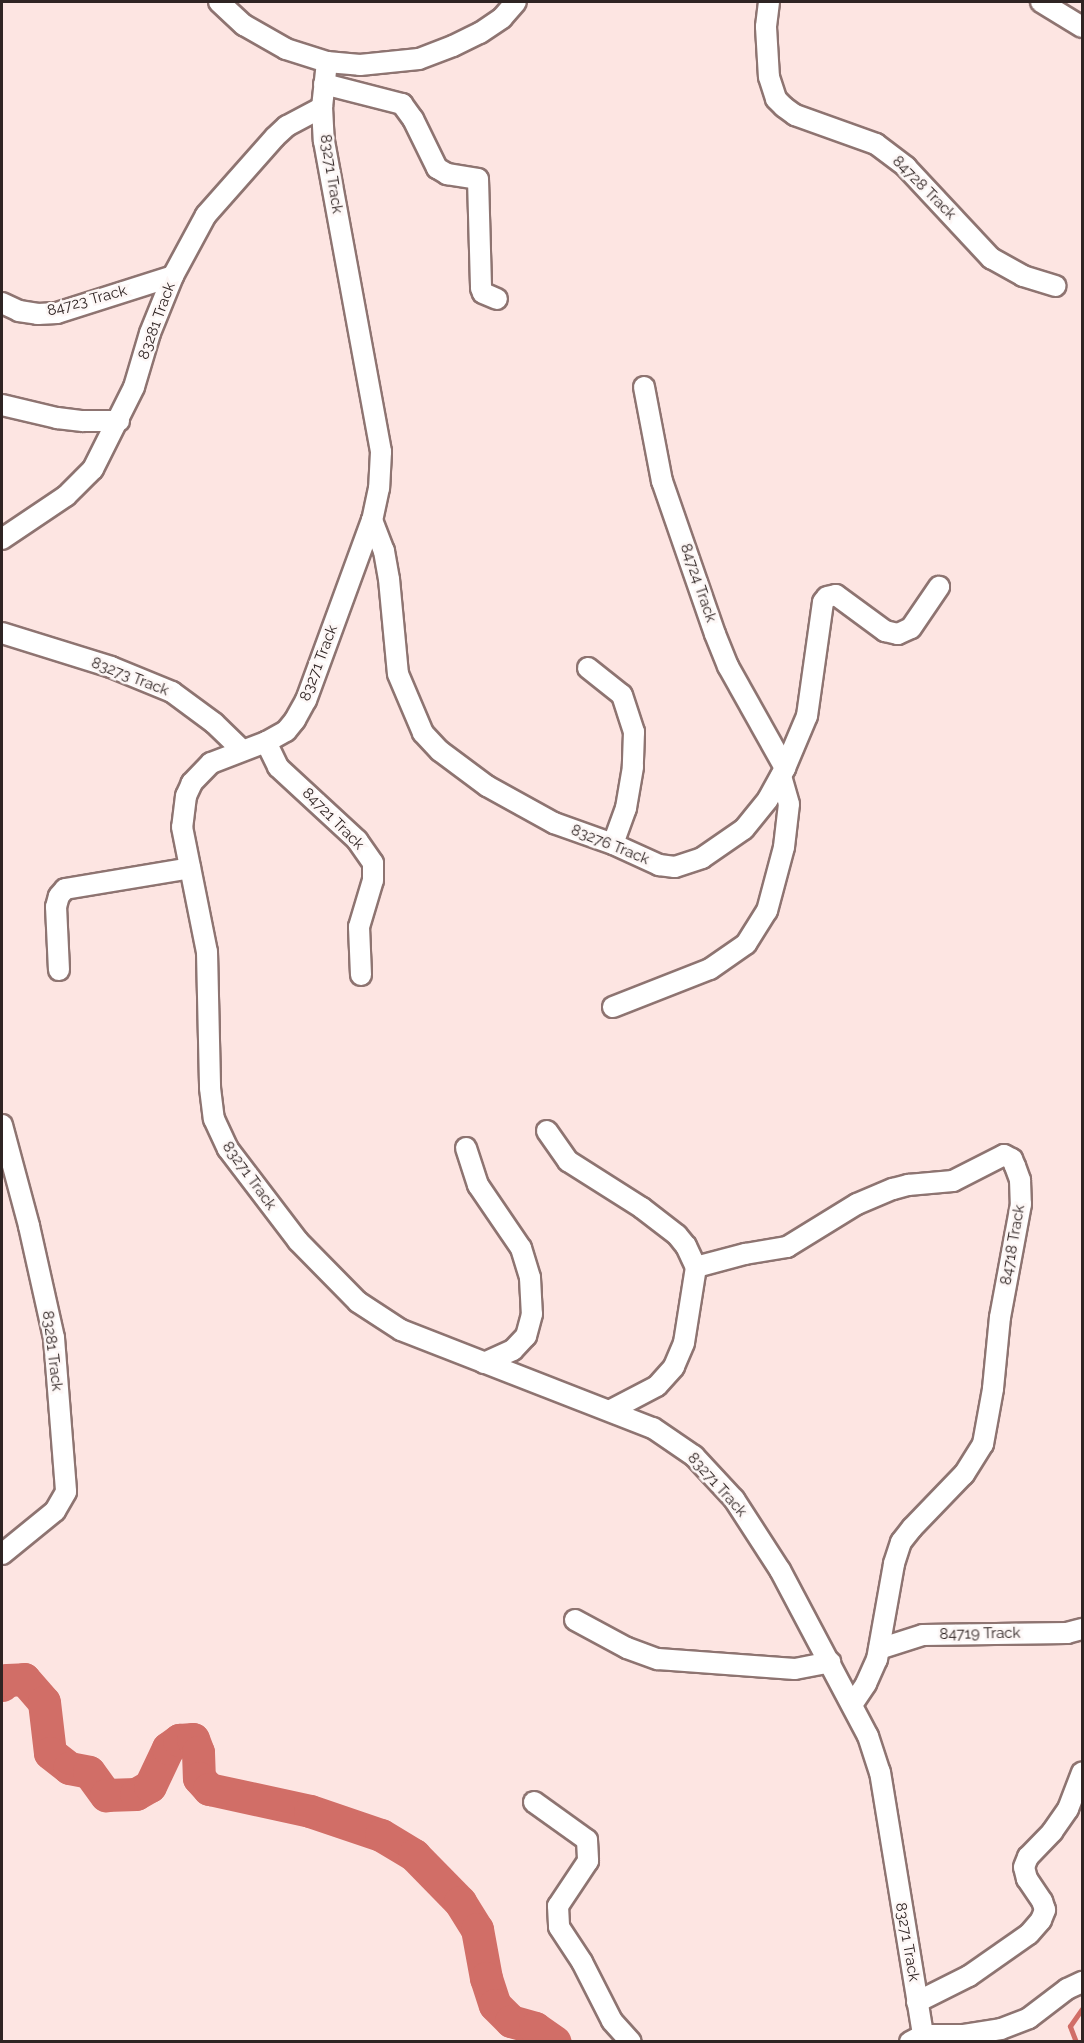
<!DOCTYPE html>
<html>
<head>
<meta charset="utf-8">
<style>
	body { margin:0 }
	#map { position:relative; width:1084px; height:2043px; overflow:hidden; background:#fde5e2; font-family:Raleway,sans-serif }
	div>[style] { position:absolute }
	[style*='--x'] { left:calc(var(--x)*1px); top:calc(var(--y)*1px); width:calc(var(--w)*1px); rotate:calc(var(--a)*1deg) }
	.stream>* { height:5px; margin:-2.5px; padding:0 2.5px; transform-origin:2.5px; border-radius:2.5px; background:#d16e67 }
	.river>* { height:33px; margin:-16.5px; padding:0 16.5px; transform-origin:16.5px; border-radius:16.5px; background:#d16e67 }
	.roads { filter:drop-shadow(2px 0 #8e7471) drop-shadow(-2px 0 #8e7471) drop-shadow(0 2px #8e7471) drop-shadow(0 -2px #8e7471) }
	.minor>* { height:20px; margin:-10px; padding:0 10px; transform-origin:10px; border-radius:10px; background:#fff }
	span { translate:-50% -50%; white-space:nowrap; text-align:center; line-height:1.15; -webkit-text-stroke:5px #fdf7f6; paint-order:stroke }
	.street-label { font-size:15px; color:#2f2423 }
	.frame { position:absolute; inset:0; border:3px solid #2f2423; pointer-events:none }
</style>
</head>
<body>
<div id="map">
	<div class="stream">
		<div style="--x:1076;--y:2042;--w:17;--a:-111"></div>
		<div style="--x:1070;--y:2026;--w:21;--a:-55"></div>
	</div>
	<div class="river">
		<div style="--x:2;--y:1685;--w:7;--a:-45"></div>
		<div style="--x:7;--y:1680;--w:17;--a:-3"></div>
		<div style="--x:24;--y:1679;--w:30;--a:49"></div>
		<div style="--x:44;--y:1702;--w:51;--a:83.3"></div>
		<div style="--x:50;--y:1753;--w:24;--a:38"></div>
		<div style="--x:69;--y:1768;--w:20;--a:11"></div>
		<div style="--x:89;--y:1772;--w:29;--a:54"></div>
		<div style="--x:106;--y:1795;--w:30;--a:-2"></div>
		<div style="--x:136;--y:1794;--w:16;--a:-30"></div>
		<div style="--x:150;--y:1786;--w:42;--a:-64.7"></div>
		<div style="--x:168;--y:1748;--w:14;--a:-36"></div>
		<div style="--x:179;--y:1740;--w:14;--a:-4"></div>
		<div style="--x:193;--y:1739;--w:14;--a:69"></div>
		<div style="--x:198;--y:1752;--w:26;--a:88"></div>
		<div style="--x:199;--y:1778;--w:15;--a:48"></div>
		<div style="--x:209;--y:1789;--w:103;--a:12.3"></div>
		<div style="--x:310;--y:1811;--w:75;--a:18.7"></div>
		<div style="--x:381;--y:1835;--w:39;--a:31"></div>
		<div style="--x:414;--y:1855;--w:66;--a:45.6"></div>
		<div style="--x:460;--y:1902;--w:32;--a:58"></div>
		<div style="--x:477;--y:1929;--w:50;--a:79.6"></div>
		<div style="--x:486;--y:1978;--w:28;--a:72"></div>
		<div style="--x:495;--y:2005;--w:23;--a:45"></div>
		<div style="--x:511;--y:2021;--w:25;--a:16"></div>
		<div style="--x:535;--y:2028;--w:24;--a:35"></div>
	</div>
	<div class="roads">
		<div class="minor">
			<div style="--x:219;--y:2;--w:34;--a:43"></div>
			<div style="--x:244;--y:25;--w:48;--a:29.7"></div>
			<div style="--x:286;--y:49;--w:43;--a:17.6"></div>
			<div style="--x:327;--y:62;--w:33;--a:5"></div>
			<div style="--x:360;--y:65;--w:59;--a:-5.8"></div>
			<div style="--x:419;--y:59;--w:36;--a:-21"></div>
			<div style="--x:453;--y:46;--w:30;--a:-26"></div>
			<div style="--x:480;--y:33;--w:27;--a:-34"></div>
			<div style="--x:502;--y:18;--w:21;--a:-49"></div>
			<div style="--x:769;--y:2;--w:25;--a:97"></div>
			<div style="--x:766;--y:27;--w:50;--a:86.6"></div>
			<div style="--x:769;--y:77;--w:23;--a:72"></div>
			<div style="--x:776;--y:99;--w:11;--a:45"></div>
			<div style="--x:784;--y:107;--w:14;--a:36"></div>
			<div style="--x:795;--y:115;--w:86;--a:19.7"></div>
			<div style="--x:876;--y:144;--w:38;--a:37"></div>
			<div style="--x:906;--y:167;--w:125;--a:47"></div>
			<div style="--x:991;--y:258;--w:37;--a:29"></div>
			<div style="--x:1023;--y:276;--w:34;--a:17"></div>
			<div style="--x:1041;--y:2;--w:48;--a:31.4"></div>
			<div style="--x:327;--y:62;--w:45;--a:96.3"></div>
			<div style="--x:322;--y:107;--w:34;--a:87"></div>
			<div style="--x:324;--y:141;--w:316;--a:79.6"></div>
			<div style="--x:381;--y:452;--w:36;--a:93"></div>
			<div style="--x:379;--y:488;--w:33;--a:102"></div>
			<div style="--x:372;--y:520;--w:192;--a:110.1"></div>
			<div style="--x:306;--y:700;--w:23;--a:119"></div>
			<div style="--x:295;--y:720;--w:14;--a:129"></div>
			<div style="--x:286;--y:731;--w:23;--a:151"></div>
			<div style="--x:266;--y:742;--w:59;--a:159.1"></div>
			<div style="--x:211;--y:763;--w:28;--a:134"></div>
			<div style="--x:192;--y:783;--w:14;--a:115"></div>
			<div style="--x:186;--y:796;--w:31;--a:97"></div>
			<div style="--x:182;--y:827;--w:127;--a:78.7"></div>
			<div style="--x:207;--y:952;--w:136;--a:88.7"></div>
			<div style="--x:210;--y:1088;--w:31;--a:83"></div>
			<div style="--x:214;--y:1119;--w:33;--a:65"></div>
			<div style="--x:228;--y:1149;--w:116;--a:52.7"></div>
			<div style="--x:298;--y:1241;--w:86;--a:45.5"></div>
			<div style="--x:358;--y:1302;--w:51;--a:33.1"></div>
			<div style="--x:401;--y:1330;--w:270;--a:21.3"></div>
			<div style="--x:653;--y:1428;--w:50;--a:34.3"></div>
			<div style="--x:694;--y:1456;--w:59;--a:47.1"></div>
			<div style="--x:734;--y:1499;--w:85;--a:57.1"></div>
			<div style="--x:780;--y:1570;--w:188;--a:62.1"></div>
			<div style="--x:868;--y:1736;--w:38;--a:72"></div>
			<div style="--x:880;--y:1772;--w:266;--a:80.7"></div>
			<div style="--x:324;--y:84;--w:81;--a:14.4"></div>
			<div style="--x:402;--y:104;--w:19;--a:54"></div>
			<div style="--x:413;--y:119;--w:55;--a:63.9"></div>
			<div style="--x:437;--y:168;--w:12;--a:31"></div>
			<div style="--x:447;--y:174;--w:31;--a:9"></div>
			<div style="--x:478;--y:179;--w:109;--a:88.4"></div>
			<div style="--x:481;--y:288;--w:5;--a:68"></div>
			<div style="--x:483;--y:293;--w:15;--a:23"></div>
			<div style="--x:2;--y:303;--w:19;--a:25"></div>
			<div style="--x:19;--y:311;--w:19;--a:9"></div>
			<div style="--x:38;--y:314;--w:19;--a:-3"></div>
			<div style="--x:57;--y:313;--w:122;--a:-17.7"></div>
			<div style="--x:644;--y:387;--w:96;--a:79.2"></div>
			<div style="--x:662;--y:481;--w:162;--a:70.9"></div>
			<div style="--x:715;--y:634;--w:35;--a:68"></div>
			<div style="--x:728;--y:666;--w:117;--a:60.8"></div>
			<div style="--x:2;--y:405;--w:57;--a:13.3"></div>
			<div style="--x:57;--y:418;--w:26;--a:7"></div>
			<div style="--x:83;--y:421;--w:36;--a:0"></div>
			<div style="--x:372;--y:520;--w:33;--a:69"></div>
			<div style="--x:384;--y:551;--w:28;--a:80"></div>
			<div style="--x:389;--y:579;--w:95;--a:84.6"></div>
			<div style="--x:398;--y:674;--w:64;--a:67"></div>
			<div style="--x:423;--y:733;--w:25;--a:47"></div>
			<div style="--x:440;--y:751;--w:59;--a:36.7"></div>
			<div style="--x:487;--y:786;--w:77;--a:28.9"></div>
			<div style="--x:554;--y:823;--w:63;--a:19.6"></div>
			<div style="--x:613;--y:844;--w:51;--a:24.5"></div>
			<div style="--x:659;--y:865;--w:16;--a:7"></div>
			<div style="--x:675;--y:867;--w:28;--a:-18"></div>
			<div style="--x:702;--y:858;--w:51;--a:-34.6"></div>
			<div style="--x:744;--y:829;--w:38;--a:-51"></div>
			<div style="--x:768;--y:799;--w:35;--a:-61"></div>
			<div style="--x:785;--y:768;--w:56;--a:-67.1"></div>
			<div style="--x:807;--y:716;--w:115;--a:-82"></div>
			<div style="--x:823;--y:602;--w:6;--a:-51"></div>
			<div style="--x:827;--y:597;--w:9;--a:-13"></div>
			<div style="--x:836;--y:595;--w:61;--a:36.3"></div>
			<div style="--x:885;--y:631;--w:13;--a:13"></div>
			<div style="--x:898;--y:634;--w:14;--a:-25"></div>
			<div style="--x:911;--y:628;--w:50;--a:-55.7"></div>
			<div style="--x:2;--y:539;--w:77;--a:-33.9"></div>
			<div style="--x:66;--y:496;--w:38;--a:-45"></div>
			<div style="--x:93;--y:469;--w:92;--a:-63.4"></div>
			<div style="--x:134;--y:387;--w:56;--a:-73.5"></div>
			<div style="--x:150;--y:333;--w:61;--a:-68"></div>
			<div style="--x:173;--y:276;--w:69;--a:-61.6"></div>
			<div style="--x:206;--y:215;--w:104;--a:-48.5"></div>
			<div style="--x:275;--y:137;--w:16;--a:-43"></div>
			<div style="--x:287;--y:126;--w:40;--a:-28"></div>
			<div style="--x:2;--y:633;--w:114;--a:17.3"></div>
			<div style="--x:111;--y:667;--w:66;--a:22.3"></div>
			<div style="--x:172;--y:692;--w:52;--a:36.4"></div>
			<div style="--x:214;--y:723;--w:39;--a:44"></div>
			<div style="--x:588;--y:668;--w:43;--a:38.5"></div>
			<div style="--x:622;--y:695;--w:39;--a:72"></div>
			<div style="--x:634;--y:732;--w:35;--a:92"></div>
			<div style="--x:633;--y:767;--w:42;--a:99.7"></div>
			<div style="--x:626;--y:808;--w:38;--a:110"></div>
			<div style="--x:266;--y:742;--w:28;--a:64"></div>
			<div style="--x:278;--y:767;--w:108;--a:42.7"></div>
			<div style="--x:357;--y:840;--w:28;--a:55"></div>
			<div style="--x:373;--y:863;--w:17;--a:90"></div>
			<div style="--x:373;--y:880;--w:49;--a:106.6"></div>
			<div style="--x:359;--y:927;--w:48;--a:87.6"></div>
			<div style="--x:59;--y:970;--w:63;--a:-92.7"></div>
			<div style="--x:56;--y:907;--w:11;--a:-75"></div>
			<div style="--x:59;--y:896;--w:9;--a:-49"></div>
			<div style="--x:65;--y:889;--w:127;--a:-9.5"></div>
			<div style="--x:613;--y:1007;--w:104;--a:-21.4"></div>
			<div style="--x:710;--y:969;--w:44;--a:-34.8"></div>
			<div style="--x:746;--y:944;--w:39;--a:-58"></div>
			<div style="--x:767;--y:911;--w:66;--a:-75.1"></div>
			<div style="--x:784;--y:847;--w:43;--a:-83.4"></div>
			<div style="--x:789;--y:804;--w:29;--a:-106"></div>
			<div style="--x:2;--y:1125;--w:105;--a:75"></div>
			<div style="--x:29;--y:1226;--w:115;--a:77.4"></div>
			<div style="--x:54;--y:1338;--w:154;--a:85.5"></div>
			<div style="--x:66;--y:1492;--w:22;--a:120"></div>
			<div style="--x:55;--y:1511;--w:68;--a:140.9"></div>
			<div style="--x:547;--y:1131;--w:37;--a:55"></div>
			<div style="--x:568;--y:1161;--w:88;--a:32.4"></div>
			<div style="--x:642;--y:1208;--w:44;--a:37.6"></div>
			<div style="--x:677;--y:1235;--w:14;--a:51"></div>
			<div style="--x:686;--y:1246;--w:23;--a:65"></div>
			<div style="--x:696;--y:1267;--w:77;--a:99"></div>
			<div style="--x:684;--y:1343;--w:26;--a:113"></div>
			<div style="--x:674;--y:1367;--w:25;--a:132"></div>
			<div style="--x:657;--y:1386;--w:52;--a:152.4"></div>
			<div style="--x:466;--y:1148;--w:39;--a:72"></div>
			<div style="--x:478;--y:1185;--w:76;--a:55.7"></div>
			<div style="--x:521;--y:1248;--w:31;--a:73"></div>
			<div style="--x:530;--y:1278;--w:36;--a:87"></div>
			<div style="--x:532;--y:1314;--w:23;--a:105"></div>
			<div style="--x:526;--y:1336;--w:19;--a:133"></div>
			<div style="--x:513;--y:1350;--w:32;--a:156"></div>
			<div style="--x:696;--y:1267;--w:51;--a:-14.9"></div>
			<div style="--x:745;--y:1254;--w:43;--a:-9.5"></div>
			<div style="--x:787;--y:1247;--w:82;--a:-31.6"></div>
			<div style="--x:857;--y:1204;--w:39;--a:-23"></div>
			<div style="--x:893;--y:1189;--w:16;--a:-15"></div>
			<div style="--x:908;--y:1185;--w:45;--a:-5.1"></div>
			<div style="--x:953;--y:1181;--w:57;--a:-27"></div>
			<div style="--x:1004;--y:1155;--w:9;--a:27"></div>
			<div style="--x:1012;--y:1159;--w:8;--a:67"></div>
			<div style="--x:1015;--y:1166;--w:15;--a:70"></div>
			<div style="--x:1020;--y:1180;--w:24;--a:88"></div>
			<div style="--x:1021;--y:1204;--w:115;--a:100.5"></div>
			<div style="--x:1000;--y:1317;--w:72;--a:95.6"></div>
			<div style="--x:993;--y:1389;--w:56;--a:100.3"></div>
			<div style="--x:983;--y:1444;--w:36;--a:122"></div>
			<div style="--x:964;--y:1474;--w:75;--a:133.9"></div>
			<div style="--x:912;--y:1528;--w:18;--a:128"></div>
			<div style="--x:901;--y:1542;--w:23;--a:108"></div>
			<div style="--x:894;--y:1564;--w:97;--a:100.1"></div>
			<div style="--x:877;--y:1659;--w:27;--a:114"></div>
			<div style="--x:866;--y:1684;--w:25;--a:124"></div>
			<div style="--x:575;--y:1620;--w:59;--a:28.3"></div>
			<div style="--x:627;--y:1648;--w:33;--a:20"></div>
			<div style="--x:658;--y:1659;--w:137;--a:4.2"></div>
			<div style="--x:795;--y:1669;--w:36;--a:-11"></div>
			<div style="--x:879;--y:1649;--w:46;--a:-17.7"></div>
			<div style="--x:923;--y:1635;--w:144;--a:-0.8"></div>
			<div style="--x:1067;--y:1633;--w:16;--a:-15"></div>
			<div style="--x:534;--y:1802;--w:65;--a:35.6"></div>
			<div style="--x:587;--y:1840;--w:21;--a:87"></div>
			<div style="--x:588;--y:1861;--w:54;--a:123.7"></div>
			<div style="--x:558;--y:1906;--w:21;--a:87"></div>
			<div style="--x:559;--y:1927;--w:42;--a:56.7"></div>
			<div style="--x:582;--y:1962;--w:66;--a:63"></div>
			<div style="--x:612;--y:2021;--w:28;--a:48"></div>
			<div style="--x:917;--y:2002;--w:58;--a:-26.6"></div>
			<div style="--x:969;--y:1976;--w:73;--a:-35"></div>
			<div style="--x:1029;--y:1934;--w:18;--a:-49"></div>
			<div style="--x:1041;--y:1920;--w:11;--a:-68"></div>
			<div style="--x:1045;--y:1910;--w:9;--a:-108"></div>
			<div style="--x:1042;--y:1901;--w:27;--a:-124"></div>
			<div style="--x:1027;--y:1879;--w:12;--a:-104"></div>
			<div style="--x:1024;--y:1867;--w:11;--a:-68"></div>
			<div style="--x:1028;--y:1857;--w:35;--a:-46"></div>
			<div style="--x:1052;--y:1832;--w:28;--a:-55"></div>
			<div style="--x:1068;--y:1809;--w:39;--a:-69"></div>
			<div style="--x:910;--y:2042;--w:15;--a:-28"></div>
			<div style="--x:923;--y:2035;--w:41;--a:0"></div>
			<div style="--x:964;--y:2035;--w:37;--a:-9"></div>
			<div style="--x:1001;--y:2029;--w:30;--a:-21"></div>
			<div style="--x:1029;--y:2018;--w:48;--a:-37.3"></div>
			<div style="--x:1067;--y:1989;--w:17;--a:-25"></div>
		</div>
	</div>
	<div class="street-label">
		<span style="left:331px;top:174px;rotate:81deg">83271 Track</span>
		<span style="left:924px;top:188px;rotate:45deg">84728 Track</span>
		<span style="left:87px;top:301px;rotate:-15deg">84723 Track</span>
		<span style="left:157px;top:321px;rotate:-70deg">83281 Track</span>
		<span style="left:698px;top:583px;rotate:71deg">84724 Track</span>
		<span style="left:319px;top:663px;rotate:-69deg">83271 Track</span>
		<span style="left:130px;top:677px;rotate:21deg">83273 Track</span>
		<span style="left:333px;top:819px;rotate:45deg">84721 Track</span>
		<span style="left:610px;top:845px;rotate:22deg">83276 Track</span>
		<span style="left:249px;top:1176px;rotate:54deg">83271 Track</span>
		<span style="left:1013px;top:1245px;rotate:-80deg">84718 Track</span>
		<span style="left:52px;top:1351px;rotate:83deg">83281 Track</span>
		<span style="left:717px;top:1485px;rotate:48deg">83271 Track</span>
		<span style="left:980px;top:1634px;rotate:-1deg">84719 Track</span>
		<span style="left:907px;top:1942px;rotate:80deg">83271 Track</span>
	</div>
	<div class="frame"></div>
</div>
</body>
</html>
